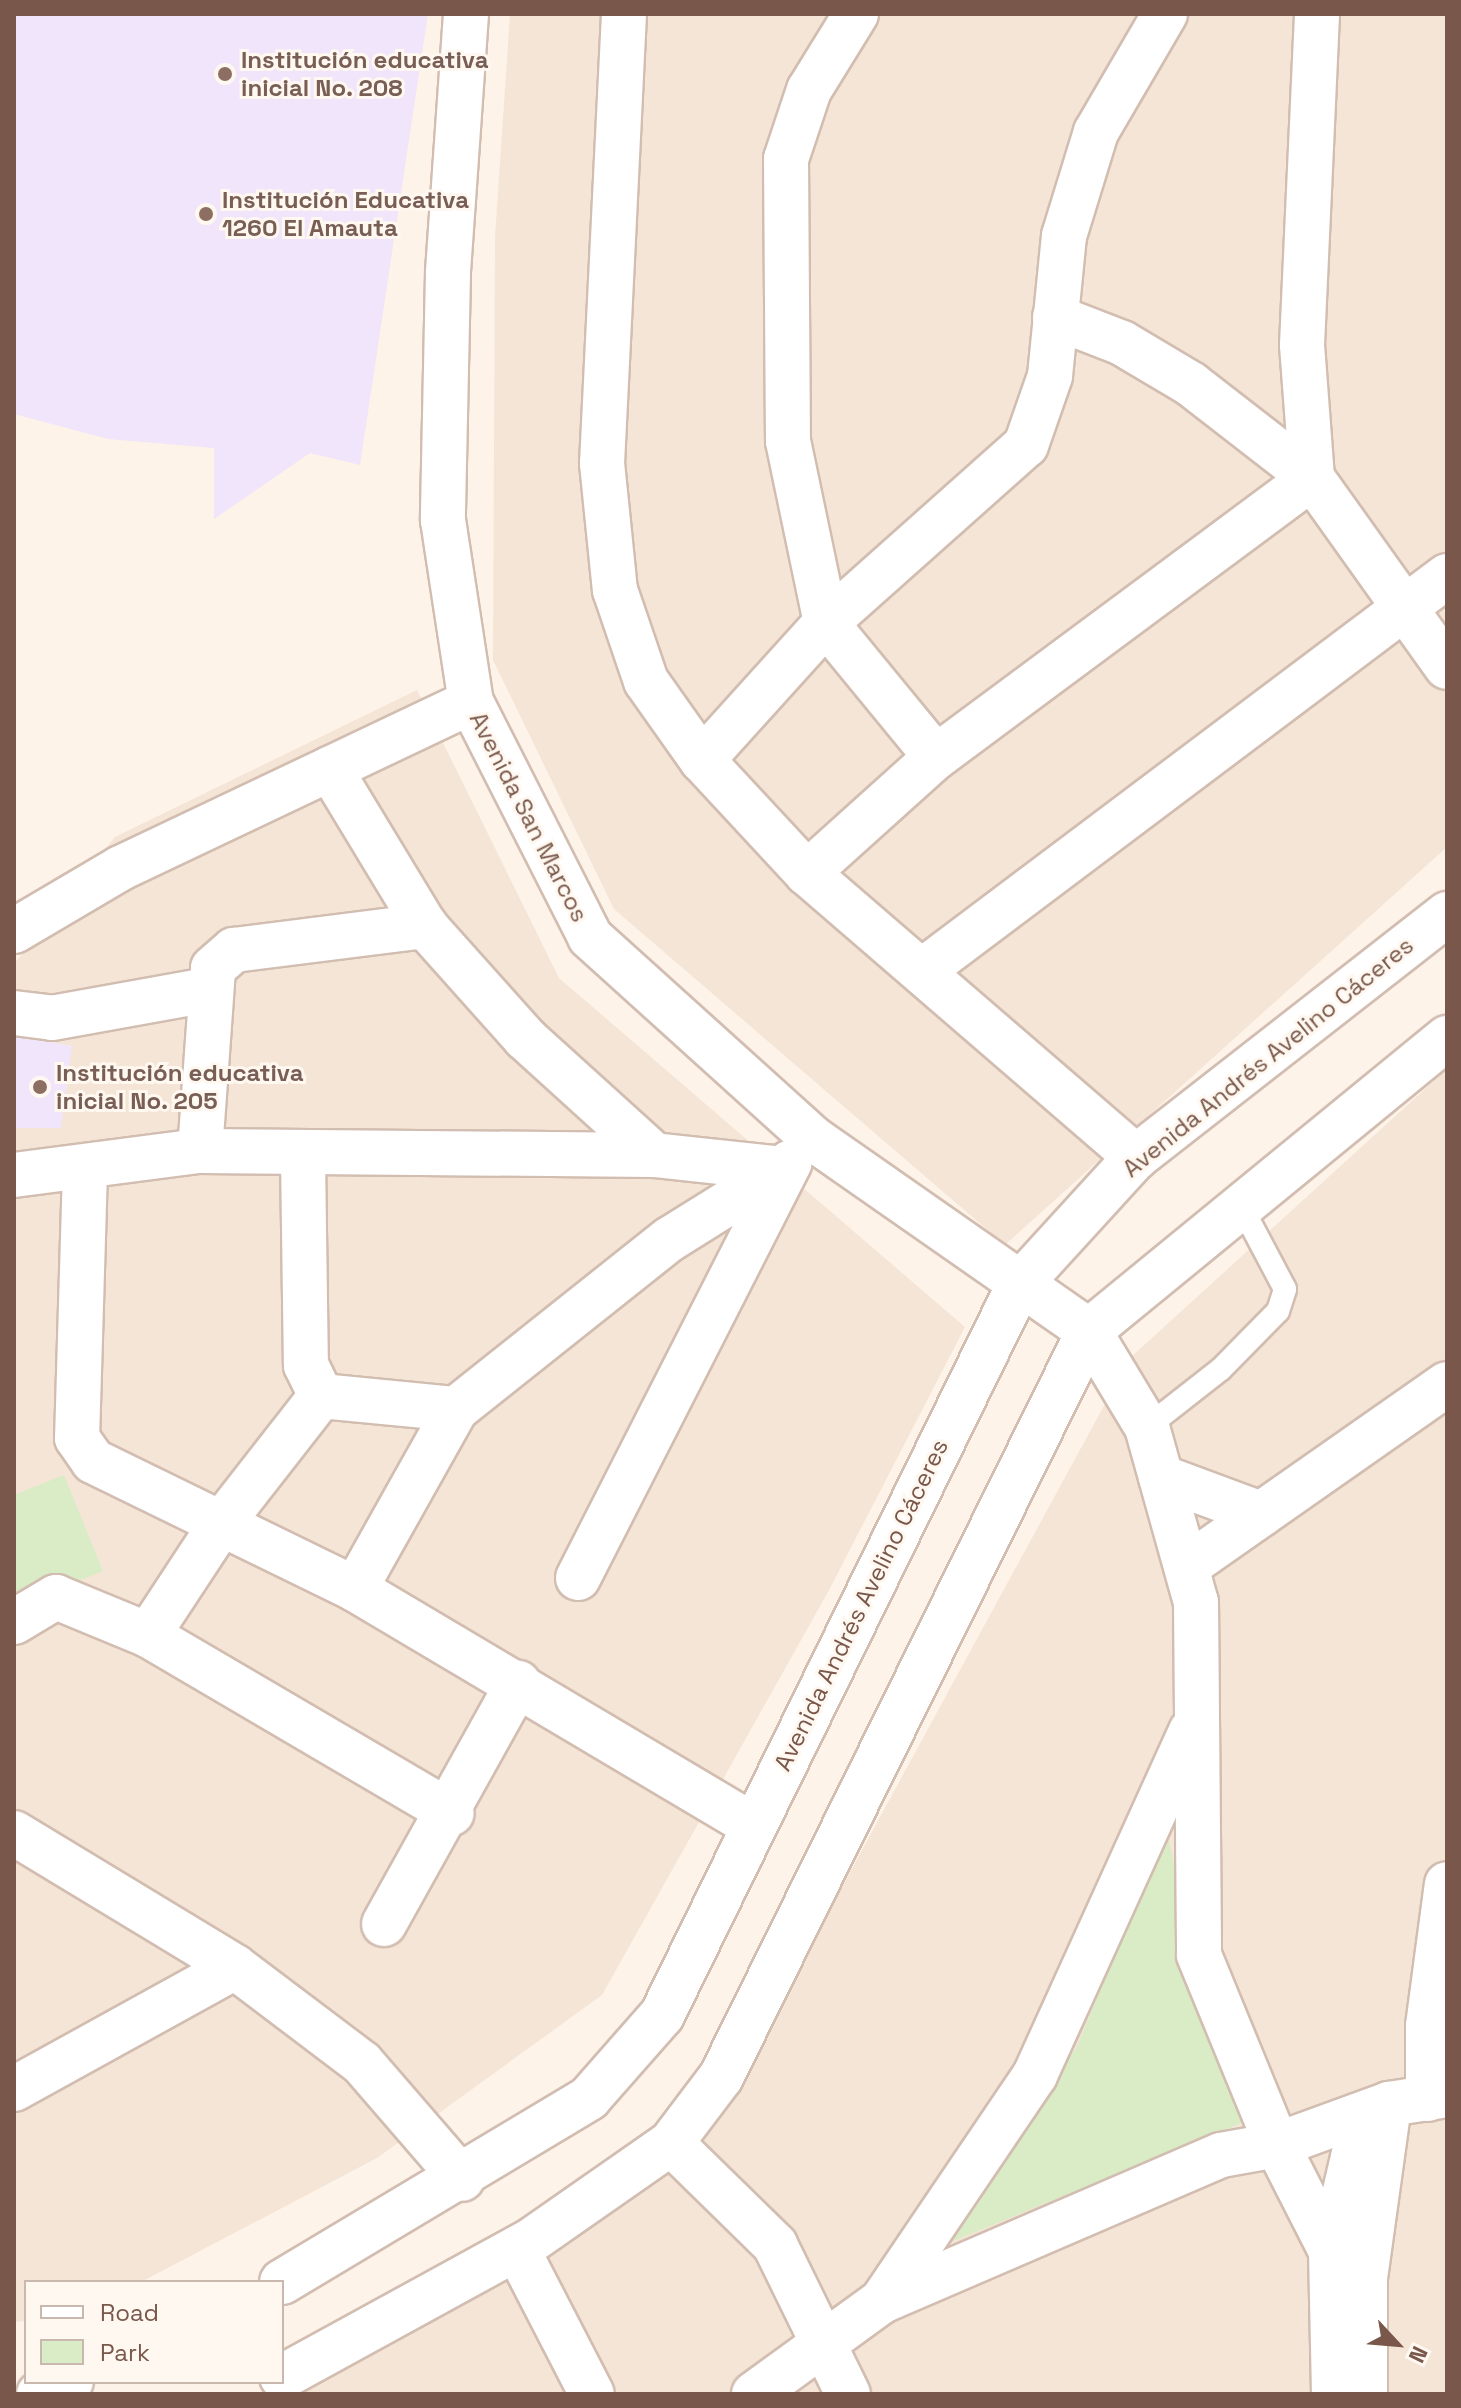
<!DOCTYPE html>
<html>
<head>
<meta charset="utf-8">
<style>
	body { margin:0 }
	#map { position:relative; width:1461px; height:2408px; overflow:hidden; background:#fdf3e9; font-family:"Space Grotesk",sans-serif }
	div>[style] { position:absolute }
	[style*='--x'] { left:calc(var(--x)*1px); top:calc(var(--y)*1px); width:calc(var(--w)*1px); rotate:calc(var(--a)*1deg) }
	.residential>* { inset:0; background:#f5e5d7 }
	.education>* { inset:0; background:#f0e5fa }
	.green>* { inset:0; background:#d9ecc6 }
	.roads { filter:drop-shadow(2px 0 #d2bdb1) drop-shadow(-2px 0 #d2bdb1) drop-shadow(0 2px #d2bdb1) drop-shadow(0 -2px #d2bdb1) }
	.service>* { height:22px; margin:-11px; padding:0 11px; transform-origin:11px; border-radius:11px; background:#fff }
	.minor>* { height:44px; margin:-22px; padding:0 22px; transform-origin:22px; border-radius:22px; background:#fff }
	.tertiary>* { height:44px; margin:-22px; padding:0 22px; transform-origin:22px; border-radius:22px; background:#fff }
	.dots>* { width:22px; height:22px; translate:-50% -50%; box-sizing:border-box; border:4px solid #fff8f0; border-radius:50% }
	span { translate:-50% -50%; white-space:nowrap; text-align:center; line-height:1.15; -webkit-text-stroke:6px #fff8f0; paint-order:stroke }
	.education-label { font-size:24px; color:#785e54; font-weight:700 }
	.left { translate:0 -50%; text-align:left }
	.street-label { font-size:24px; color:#79584b }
	.frame { position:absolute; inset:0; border:16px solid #79584b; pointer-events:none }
	.legend { position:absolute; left:24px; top:2280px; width:260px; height:104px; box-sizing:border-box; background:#fff8f0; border:2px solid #c9b8ae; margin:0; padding:10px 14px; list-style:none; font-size:24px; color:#79584b }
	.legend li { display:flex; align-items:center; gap:16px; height:40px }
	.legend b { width:40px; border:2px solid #c9b8ae }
	.north { position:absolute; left:1357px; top:2304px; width:80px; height:80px; -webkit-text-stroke:6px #fff8f0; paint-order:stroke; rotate:116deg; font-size:22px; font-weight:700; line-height:32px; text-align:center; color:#79584b }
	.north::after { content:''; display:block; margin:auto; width:28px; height:36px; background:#79584b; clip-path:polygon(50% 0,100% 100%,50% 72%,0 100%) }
</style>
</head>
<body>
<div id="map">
	<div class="residential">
		<div style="clip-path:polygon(510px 14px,1447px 14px,1447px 847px,1005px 1245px,614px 909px,493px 660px,495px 237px)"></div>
		<div style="clip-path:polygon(417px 690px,559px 978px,965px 1327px,828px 1592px,602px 1995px,377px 2158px,141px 2282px,26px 2282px,26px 2321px,14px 2322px,14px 964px,115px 837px)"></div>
		<div style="clip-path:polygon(1447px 1069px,1447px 2394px,277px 2394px,734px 2085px,1130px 1358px)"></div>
	</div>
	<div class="education">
		<div style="clip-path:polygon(14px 14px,428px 14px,360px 465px,310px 453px,214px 519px,214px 448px,108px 439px,14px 414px)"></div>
		<div style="clip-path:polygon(14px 1036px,72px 1046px,61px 1128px,14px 1128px)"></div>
	</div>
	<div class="green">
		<div style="clip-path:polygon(64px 1475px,103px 1571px,14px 1607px,14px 1495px)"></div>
		<div style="clip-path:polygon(1166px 1827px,1196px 1966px,1268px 2112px,919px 2255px,1077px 2047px)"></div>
	</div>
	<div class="roads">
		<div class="service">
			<div style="--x:1147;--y:1427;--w:94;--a:-38.1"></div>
			<div style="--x:1221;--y:1369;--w:81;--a:-45.5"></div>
			<div style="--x:1278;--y:1311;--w:23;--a:-72"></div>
			<div style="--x:1285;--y:1289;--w:96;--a:-117.9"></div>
		</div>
		<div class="minor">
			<div style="--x:624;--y:14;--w:450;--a:92.8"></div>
			<div style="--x:602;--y:463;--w:128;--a:84.2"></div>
			<div style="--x:615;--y:590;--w:96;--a:71.2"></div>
			<div style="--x:646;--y:681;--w:97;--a:54.7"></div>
			<div style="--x:702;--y:760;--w:154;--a:47.1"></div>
			<div style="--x:807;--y:873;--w:435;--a:40.8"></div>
			<div style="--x:856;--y:14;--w:89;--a:121.7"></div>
			<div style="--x:809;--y:90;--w:73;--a:108.4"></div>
			<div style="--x:786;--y:159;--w:282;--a:89.6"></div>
			<div style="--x:788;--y:441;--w:186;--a:78.2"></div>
			<div style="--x:826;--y:623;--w:173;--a:50.6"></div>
			<div style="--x:1055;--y:317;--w:72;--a:21.2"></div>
			<div style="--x:1122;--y:343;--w:80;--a:30.7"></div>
			<div style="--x:1191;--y:384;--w:153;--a:37.8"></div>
			<div style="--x:1312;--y:478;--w:232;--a:54.5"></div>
			<div style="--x:702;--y:760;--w:185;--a:-47.9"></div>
			<div style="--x:826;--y:623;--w:268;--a:-41.7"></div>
			<div style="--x:1026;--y:445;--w:73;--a:-70.8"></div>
			<div style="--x:1050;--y:376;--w:141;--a:-84.3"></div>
			<div style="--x:1064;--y:236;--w:109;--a:-72.9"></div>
			<div style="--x:1096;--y:132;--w:137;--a:-59.7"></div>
			<div style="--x:330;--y:769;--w:184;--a:58.8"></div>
			<div style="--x:425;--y:926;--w:150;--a:48.2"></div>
			<div style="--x:525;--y:1038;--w:174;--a:42.2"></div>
			<div style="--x:807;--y:873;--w:173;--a:-42"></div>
			<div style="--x:936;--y:757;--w:468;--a:-36.6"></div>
			<div style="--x:1312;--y:478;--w:133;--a:-94.3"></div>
			<div style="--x:1302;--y:345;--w:331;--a:-87.4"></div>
			<div style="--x:14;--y:931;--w:124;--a:-30.5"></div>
			<div style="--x:121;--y:868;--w:387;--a:-25.4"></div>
			<div style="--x:922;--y:971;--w:657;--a:-36.96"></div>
			<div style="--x:14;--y:1013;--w:38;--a:7"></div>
			<div style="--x:52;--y:1018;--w:158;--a:-10.2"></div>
			<div style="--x:200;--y:1151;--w:183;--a:-85.9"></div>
			<div style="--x:213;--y:968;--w:28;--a:-41"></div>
			<div style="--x:234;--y:950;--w:193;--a:-7.2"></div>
			<div style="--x:303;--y:1157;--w:208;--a:89.2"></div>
			<div style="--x:306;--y:1365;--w:34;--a:64"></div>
			<div style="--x:85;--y:1170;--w:268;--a:91.7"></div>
			<div style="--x:77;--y:1438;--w:28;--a:55"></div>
			<div style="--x:93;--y:1461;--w:292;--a:26"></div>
			<div style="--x:355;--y:1589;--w:462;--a:30.7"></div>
			<div style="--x:14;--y:1175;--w:188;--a:-7.4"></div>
			<div style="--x:200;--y:1151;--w:454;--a:0.5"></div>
			<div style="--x:654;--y:1155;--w:129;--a:6.2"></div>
			<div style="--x:1089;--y:1331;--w:112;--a:58.9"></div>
			<div style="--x:1147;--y:1427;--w:182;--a:74.4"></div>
			<div style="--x:1196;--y:1602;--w:353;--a:89.5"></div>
			<div style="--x:1199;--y:1955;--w:205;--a:67.7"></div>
			<div style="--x:1277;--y:2145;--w:119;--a:63"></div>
			<div style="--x:321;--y:1396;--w:136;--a:5.5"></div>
			<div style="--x:1161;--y:1477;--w:107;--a:20.3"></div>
			<div style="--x:1187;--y:1566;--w:317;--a:-35"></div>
			<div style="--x:578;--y:1578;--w:466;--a:-63"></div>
			<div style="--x:355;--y:1589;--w:206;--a:-60.7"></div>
			<div style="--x:456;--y:1409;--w:273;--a:-38.5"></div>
			<div style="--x:670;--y:1239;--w:132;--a:-32"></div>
			<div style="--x:14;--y:1622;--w:49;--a:-30.8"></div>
			<div style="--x:56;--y:1597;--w:100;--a:22.4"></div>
			<div style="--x:148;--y:1635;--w:133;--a:-56.7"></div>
			<div style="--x:221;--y:1524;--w:162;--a:-52"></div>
			<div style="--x:148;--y:1635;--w:352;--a:30.4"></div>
			<div style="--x:14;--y:1833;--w:258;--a:31.2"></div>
			<div style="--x:235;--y:1967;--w:159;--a:37.1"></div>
			<div style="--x:362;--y:2063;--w:153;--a:49.2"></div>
			<div style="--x:384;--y:1924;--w:276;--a:-60.9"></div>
			<div style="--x:14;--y:2089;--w:252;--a:-28.9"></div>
			<div style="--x:1428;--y:2099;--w:73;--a:-90"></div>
			<div style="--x:1428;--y:2026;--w:143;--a:-82.4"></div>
			<div style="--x:671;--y:2143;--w:146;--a:44.4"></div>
			<div style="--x:775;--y:2245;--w:166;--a:63.9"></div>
			<div style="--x:517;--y:2249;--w:163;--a:62.7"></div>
			<div style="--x:882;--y:2301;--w:369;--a:-23.3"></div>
			<div style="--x:1221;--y:2155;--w:57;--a:-10.1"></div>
			<div style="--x:1277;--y:2145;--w:119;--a:-20.1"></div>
			<div style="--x:1389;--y:2104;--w:59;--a:-8.8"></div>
			<div style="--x:754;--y:2394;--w:158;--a:-36"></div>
			<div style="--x:882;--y:2301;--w:273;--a:-55.9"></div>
			<div style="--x:1035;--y:2075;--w:378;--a:-65.6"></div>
			<div style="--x:1334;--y:2394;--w:143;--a:-91.2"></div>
			<div style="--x:1331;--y:2251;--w:122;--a:-76.8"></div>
			<div style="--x:1365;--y:2394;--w:116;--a:-90"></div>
			<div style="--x:1365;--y:2278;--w:176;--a:-82.1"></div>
		</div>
		<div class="tertiary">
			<div style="--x:466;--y:14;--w:260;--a:94"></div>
			<div style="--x:448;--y:273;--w:247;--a:91.2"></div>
			<div style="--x:443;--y:520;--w:184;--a:81.3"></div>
			<div style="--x:471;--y:702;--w:263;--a:63.1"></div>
			<div style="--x:590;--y:937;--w:303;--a:42.1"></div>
			<div style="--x:815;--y:1140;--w:334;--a:34.9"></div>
			<div style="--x:282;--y:2282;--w:358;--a:-30.9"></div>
			<div style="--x:589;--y:2098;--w:111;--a:-48.7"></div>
			<div style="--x:662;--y:2015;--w:813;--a:-63.94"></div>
			<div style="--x:1019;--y:1285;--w:173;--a:-47.6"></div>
			<div style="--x:1136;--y:1157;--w:395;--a:-38"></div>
			<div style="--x:282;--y:2377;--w:281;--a:-28.7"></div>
			<div style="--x:529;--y:2242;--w:173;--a:-34.9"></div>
			<div style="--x:671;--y:2143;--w:83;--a:-52.9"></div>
			<div style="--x:721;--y:2077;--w:832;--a:-63.74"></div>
			<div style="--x:1089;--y:1331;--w:463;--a:-39.3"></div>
			<div style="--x:39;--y:2394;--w:34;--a:-21"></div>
		</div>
	</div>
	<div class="dots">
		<div style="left:225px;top:74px;background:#8d6e63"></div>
		<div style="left:206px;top:214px;background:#8d6e63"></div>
		<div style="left:40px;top:1087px;background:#8d6e63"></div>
	</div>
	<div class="education-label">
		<span class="left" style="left:241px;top:74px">Institución educativa<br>inicial No. 208</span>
		<span class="left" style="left:222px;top:214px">Institución Educativa<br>1260 El Amauta</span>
		<span class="left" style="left:56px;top:1087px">Institución educativa<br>inicial No. 205</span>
	</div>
	<div class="street-label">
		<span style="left:529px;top:817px;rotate:63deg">Avenida San Marcos</span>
		<span style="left:1268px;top:1057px;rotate:-39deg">Avenida Andrés Avelino Cáceres</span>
		<span style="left:861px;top:1605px;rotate:-64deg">Avenida Andrés Avelino Cáceres</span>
	</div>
	<div class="frame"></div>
	<ul class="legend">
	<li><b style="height:10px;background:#fff"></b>Road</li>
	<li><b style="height:22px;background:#d9ecc6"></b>Park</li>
	</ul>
	<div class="north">N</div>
</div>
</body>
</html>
